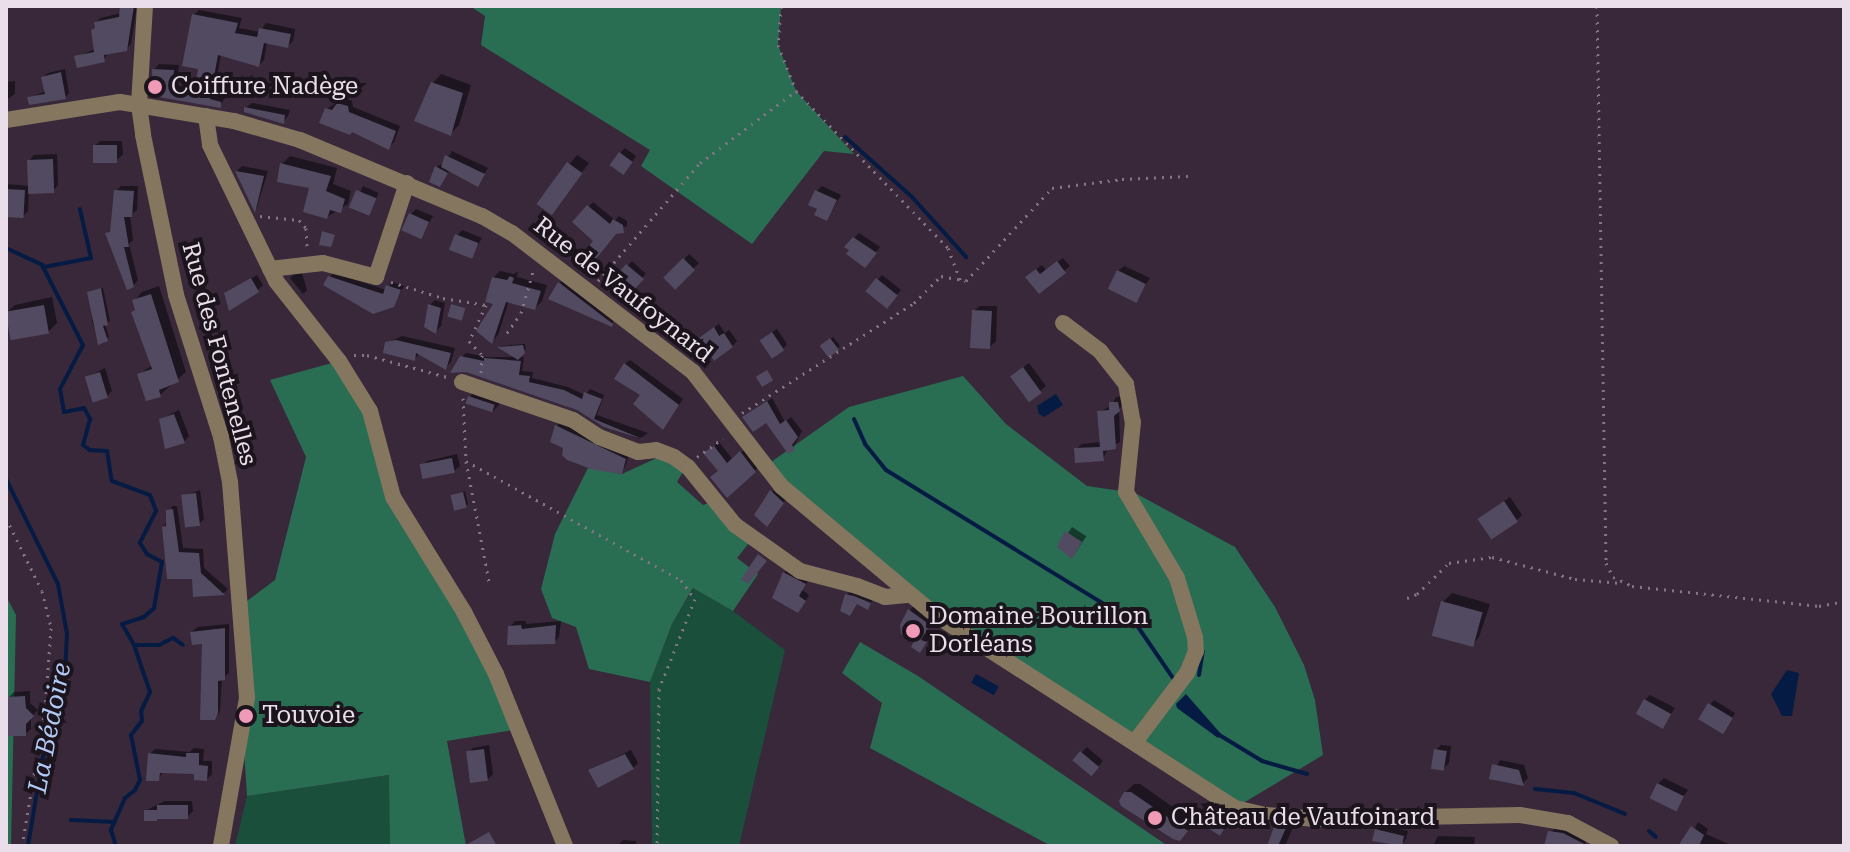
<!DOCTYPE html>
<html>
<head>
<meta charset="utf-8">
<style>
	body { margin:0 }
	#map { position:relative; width:1850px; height:852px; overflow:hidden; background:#38283a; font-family:"Roboto Serif",serif }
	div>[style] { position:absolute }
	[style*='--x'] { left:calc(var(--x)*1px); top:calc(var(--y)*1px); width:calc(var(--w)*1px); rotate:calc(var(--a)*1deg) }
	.green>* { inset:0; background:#194f3b }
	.forest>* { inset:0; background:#296d53 }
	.water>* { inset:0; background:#051b43; transform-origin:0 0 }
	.shadow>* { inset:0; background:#0007; transform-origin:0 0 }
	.stream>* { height:4px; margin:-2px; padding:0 2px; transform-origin:2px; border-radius:2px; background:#051b43 }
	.building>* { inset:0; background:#514a61; transform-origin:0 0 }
	.path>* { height:3px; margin-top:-1.5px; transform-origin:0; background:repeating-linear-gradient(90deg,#837585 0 2px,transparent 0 8px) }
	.minor>* { height:16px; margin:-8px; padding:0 8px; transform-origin:8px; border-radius:8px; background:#857660 }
	.dots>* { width:22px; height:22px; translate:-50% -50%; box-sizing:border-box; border:4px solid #1b141c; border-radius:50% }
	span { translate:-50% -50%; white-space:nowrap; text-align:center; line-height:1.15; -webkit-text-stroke:8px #1b141c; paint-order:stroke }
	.poi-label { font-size:24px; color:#e9deea }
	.left { translate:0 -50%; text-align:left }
	.street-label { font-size:24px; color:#e9deea }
	.water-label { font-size:26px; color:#b0caf5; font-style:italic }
	.frame { position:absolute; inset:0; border:8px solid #e9deea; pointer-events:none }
</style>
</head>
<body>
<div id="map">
	<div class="green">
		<div style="clip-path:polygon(694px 588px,733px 611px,785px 650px,739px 846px,652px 846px,650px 682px,672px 624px)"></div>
		<div style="clip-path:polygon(390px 775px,390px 846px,235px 846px,247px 796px)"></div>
	</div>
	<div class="forest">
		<div style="clip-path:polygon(470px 6px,781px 6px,778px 45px,796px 91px,854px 154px,824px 151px,752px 244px,641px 166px,650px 150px,481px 45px,485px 16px)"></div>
		<div style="clip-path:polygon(339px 361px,376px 427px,387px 479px,519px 729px,447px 741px,466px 846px,390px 846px,389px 775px,247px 796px,235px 610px,275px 580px,306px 457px,270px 380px)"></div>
		<div style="clip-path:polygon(963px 376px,1006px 424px,1087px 486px,1135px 493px,1235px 547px,1275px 607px,1304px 665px,1315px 700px,1323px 755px,1235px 808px,980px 643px,764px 467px,849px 407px)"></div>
		<div style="clip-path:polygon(661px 456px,684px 470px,677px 482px,703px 505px,714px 501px,752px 539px,737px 558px,758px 574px,733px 611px,693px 588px,672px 624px,650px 682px,589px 669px,576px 627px,552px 618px,541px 589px,555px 534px,588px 468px,622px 474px)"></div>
		<div style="clip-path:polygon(6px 596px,16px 615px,11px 846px,6px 846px)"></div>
		<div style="clip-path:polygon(860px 642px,918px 676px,1168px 846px,1051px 846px,870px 748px,882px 703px,842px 673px)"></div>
	</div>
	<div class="water">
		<div style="clip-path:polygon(1056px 394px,1063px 405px,1044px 417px,1039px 414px,1037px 406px)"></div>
		<div style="clip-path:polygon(1787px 670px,1799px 673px,1792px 716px,1782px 716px,1771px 694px)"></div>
		<div style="left:976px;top:674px;width:26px;height:10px;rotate:29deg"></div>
		<div style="clip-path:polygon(1186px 694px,1221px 734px,1218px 738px,1177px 708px,1176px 704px)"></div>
	</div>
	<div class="shadow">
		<div style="clip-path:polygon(122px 6px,137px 6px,131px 44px,126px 49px,108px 53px,104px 60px,77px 57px,95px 49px,96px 22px,101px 18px,121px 13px)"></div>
		<div style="clip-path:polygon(199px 10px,242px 18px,239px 28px,260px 32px,266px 23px,295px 29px,293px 41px,288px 46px,267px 42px,264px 60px,259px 65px,221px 54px,214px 94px,226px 97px,220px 105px,153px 92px,154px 70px,159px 64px,179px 65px,177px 85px,197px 90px,200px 67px,194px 15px)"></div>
		<div style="clip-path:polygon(65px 69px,69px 93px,65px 98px,29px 98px,46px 91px,43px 77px,48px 73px)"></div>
		<div style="clip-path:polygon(441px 74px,471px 85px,459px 125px,450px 134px,433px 83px)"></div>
		<div style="clip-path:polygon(15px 81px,15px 94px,6px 100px,6px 82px)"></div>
		<div style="clip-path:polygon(344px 98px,352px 101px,353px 107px,400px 126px,394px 142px,389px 147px,327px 109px)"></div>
		<div style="clip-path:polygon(252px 103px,290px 110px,288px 116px,283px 122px,246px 108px)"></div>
		<div style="clip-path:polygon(100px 141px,122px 141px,123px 154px,118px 159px,95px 146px)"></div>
		<div style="clip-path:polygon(625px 148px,636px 156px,629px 167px,620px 153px)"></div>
		<div style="clip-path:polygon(452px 151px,488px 168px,477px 184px,450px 170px,440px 184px,436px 167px,444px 163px)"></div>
		<div style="clip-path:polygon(57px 154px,58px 185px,53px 191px,29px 191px,28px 211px,23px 216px,6px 215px,6px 184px,30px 186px,29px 161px,34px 155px)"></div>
		<div style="clip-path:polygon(577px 155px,589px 163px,558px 203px,538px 202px)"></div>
		<div style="clip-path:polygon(290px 156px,337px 168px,333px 184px,351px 191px,348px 204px,327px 217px,311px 186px,282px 164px)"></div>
		<div style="clip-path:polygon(242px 166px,268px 171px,256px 210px,237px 171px)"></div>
		<div style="clip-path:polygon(121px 186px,138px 186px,137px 210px,130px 215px,133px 240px,129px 244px,138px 280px,133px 286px,107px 234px,112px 229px,116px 191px)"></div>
		<div style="left:363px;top:186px;width:17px;height:22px;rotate:24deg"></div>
		<div style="clip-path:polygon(822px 186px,841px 195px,827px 219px,816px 192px)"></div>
		<div style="clip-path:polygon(593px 202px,615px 220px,619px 216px,627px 221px,627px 226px,596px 241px,575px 222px)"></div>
		<div style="clip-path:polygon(416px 209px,433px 216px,422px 236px,410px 215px)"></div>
		<div style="clip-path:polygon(462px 230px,482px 238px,471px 257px,457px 236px)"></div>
		<div style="clip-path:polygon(859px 233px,880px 247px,869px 261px,854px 238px)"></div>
		<div style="clip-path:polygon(689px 254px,699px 263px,675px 286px,667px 278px)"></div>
		<div style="clip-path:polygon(1063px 258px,1070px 266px,1039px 291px,1033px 272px,1042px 265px,1046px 270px)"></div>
		<div style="left:632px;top:261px;width:19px;height:21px;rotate:43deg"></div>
		<div style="clip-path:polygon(1124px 266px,1150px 278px,1136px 300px,1118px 271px)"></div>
		<div style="clip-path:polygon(500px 271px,514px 274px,518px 271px,517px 277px,547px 285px,542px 301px,535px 308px,509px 301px,498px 335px,492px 341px,496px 302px,493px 278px)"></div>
		<div style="clip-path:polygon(295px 273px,302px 273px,307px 290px,303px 294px,290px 278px)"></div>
		<div style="clip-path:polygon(334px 273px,386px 290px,392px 282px,404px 286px,393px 305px,330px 277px)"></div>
		<div style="clip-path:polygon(257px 275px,263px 285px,258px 290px,226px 294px)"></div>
		<div style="clip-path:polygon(882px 275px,901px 290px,891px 302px,867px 291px)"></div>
		<div style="clip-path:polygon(565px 278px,617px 318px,611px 324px,560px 283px)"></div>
		<div style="clip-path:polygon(159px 286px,186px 372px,160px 395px,139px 375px,152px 365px,134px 301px,142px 292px)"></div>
		<div style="clip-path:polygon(103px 288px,110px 321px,105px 324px,109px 337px,99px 342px,92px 321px,91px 291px)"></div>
		<div style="clip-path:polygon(52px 297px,57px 323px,48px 332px,6px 313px,15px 305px)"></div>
		<div style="clip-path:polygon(435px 300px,445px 303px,441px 326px,436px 331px,430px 305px)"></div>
		<div style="clip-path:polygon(980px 306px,997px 306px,996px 341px,991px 346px,974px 311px)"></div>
		<div style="clip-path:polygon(719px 324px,725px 333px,729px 330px,737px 341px,732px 346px,707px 333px)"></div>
		<div style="clip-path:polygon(777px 329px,787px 344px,783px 349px,766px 336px)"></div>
		<div style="clip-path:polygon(402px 336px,455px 348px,451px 362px,446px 367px,420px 353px,415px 358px,387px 343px)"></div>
		<div style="clip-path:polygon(833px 337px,840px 346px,829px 355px,824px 343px)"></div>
		<div style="clip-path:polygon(525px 344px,526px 349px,518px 357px,524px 357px,522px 371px,533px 372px,532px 378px,568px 387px,585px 395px,590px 389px,604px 395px,597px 415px,648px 433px,639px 439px,605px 425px,577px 408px,462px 357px,466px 353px,487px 357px,517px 357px,500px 346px)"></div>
		<div style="clip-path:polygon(630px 360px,683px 399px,667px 423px,643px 395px,625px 364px)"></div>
		<div style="clip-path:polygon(1029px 363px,1046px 386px,1029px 400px,1017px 372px)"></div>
		<div style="clip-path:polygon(105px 368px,112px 391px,107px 396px,87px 377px)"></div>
		<div style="clip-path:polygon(475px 391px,500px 400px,499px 405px,493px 411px,470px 397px)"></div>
		<div style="clip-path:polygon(1116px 397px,1123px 397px,1124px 404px,1119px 409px,1120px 442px,1108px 448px,1103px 459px,1076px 449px,1082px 444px,1101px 442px,1099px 412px,1111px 406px)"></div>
		<div style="clip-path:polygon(772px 398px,785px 422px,791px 417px,802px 431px,793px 448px,766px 421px,749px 413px)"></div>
		<div style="clip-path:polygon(179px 410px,189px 436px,184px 442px,161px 419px)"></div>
		<div style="clip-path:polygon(561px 422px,629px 455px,625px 467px,621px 472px,566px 447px,557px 426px)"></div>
		<div style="clip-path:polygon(719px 442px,733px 460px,746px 448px,760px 466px,727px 495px,711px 449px)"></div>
		<div style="clip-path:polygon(457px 454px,460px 466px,454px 471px,422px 467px,427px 461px)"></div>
		<div style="clip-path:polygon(777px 486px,788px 496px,772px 519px,756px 515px)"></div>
		<div style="clip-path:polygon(200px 490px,204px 519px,199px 524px,183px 496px)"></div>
		<div style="clip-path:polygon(465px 491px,468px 504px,466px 506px,452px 496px)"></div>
		<div style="clip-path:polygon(1510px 497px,1522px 515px,1516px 521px,1480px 519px)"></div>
		<div style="clip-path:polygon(172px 506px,177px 506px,183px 548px,203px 549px,204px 568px,228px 589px,224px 593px,195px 595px,194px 577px,169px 577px,164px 527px)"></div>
		<div style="left:1072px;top:527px;width:17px;height:23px;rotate:33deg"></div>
		<div style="clip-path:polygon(790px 568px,810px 578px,802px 590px,809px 595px,803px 605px,784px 573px)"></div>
		<div style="clip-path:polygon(851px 591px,874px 599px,867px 607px,858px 603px,850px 613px,846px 595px)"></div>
		<div style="clip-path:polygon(1452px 593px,1490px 604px,1479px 637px,1471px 646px,1443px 602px)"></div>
		<div style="clip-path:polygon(915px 605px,934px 619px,925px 634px,931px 636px,920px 650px,910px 610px)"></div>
		<div style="clip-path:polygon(515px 621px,526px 621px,526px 624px,561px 621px,559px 637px,554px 642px,510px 627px)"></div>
		<div style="clip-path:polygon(229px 624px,229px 673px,222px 678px,220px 712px,215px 718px,204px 642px,192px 632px,198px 627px)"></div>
		<div style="clip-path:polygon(30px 691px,30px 703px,38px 710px,31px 717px,31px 729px,25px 734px,9px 697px,14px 692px)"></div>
		<div style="clip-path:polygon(1650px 695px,1675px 708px,1664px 724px,1645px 700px)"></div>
		<div style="clip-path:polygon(1714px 700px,1735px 713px,1727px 727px,1710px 705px)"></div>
		<div style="clip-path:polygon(489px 745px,493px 774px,488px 779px,468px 753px,473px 748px)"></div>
		<div style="clip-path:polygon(1441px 745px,1451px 746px,1449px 763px,1444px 768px,1436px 750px)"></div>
		<div style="clip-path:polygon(1087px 747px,1103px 761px,1097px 768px,1075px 760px)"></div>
		<div style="clip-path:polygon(194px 748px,204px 749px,203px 761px,212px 761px,212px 774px,207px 779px,196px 772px,164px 771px,158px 779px,150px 754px,155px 749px,190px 752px)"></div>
		<div style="clip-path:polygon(631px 750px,638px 763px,633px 768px,591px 770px)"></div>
		<div style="clip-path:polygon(1500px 760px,1524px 765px,1528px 778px,1523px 783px,1491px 777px)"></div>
		<div style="clip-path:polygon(1664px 778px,1688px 790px,1675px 808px,1658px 784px)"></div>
		<div style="clip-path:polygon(1134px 784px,1140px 784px,1194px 822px,1180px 839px,1125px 793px)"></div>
		<div style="clip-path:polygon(165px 801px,192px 801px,193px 811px,187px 817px,157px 819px,145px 811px)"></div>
		<div style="clip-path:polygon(1698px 822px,1708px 829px,1706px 834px,1733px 846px,1687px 846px)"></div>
		<div style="clip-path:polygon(1278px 825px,1293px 827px,1285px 846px,1268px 846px)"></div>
		<div style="clip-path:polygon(1382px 825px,1408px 831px,1406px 839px,1401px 845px,1377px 830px)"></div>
		<div style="clip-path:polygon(1555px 827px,1587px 838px,1584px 846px,1545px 846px)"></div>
		<div style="clip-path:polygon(1438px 836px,1475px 837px,1474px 846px,1433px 846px)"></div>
		<div style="clip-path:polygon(623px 840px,636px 841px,636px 846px,618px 846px)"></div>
	</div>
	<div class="stream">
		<div style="--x:845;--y:137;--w:90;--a:41.8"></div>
		<div style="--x:912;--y:197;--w:81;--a:48"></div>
		<div style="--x:6;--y:248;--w:40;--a:25"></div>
		<div style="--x:42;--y:265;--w:90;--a:62.9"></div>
		<div style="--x:83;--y:345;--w:50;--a:117.6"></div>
		<div style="--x:60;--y:389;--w:23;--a:80"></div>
		<div style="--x:64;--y:412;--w:20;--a:-11"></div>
		<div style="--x:84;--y:408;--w:13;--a:61"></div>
		<div style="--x:90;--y:419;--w:27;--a:105"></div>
		<div style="--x:83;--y:445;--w:9;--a:36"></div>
		<div style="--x:90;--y:450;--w:17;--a:3"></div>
		<div style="--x:107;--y:451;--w:30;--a:81"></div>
		<div style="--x:112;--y:481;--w:40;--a:20.2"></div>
		<div style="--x:150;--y:495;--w:17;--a:69"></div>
		<div style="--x:156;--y:511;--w:36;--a:117"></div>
		<div style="--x:140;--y:543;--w:13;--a:58"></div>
		<div style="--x:147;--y:554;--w:17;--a:28"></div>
		<div style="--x:162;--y:562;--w:47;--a:99.9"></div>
		<div style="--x:154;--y:608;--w:13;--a:138"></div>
		<div style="--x:144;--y:617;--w:23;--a:162"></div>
		<div style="--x:122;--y:624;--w:24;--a:60"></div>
		<div style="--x:134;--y:645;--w:50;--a:71.2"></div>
		<div style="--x:150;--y:692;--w:21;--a:115"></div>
		<div style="--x:141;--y:711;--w:10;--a:84"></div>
		<div style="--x:142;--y:721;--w:18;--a:128"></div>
		<div style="--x:131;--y:735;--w:46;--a:78.7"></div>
		<div style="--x:140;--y:780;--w:11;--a:117"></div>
		<div style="--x:135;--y:790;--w:13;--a:141"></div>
		<div style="--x:125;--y:798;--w:35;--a:114"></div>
		<div style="--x:111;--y:830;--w:17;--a:73"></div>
		<div style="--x:44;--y:267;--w:48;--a:-10.8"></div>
		<div style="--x:91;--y:258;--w:50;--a:-102.7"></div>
		<div style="--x:854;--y:419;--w:27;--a:66"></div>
		<div style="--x:865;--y:444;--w:33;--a:51"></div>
		<div style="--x:886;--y:470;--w:294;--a:31.6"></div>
		<div style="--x:1136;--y:624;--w:65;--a:55.6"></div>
		<div style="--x:6;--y:479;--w:117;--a:63.7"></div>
		<div style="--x:58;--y:584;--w:51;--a:79.8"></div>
		<div style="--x:67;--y:634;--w:33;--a:93"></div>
		<div style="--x:65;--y:667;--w:55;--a:106.8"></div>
		<div style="--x:49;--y:720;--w:128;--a:99.5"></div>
		<div style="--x:135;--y:645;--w:24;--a:0"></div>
		<div style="--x:159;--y:645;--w:16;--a:-27"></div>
		<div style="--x:173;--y:638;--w:12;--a:35"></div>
		<div style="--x:1199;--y:675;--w:24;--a:-81"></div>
		<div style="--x:1216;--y:733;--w:54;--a:31.3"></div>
		<div style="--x:1262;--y:761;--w:47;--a:16.1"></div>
		<div style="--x:1535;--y:789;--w:39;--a:6"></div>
		<div style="--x:1574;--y:793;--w:55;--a:22.4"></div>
		<div style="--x:71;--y:820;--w:44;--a:2.6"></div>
		<div style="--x:1649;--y:831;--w:9;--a:41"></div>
	</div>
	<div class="building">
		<div style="clip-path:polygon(120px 6px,134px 6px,127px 51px,104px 55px,105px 62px,77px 68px,74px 56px,94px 52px,91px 30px,95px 28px,94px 22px,119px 17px)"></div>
		<div style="clip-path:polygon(192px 14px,238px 23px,235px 33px,257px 37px,259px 28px,291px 34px,288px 48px,264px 43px,259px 67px,218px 55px,210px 99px,221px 102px,221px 108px,153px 96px,152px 69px,174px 70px,173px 90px,194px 95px,198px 69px,182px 66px)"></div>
		<div style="clip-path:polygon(61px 72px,66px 99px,29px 105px,27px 97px,45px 94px,41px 77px)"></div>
		<div style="clip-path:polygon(431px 82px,463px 93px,451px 136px,414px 121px)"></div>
		<div style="clip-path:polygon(337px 103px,348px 106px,349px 112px,396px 131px,389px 150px,352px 132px,350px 135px,319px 123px,325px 108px,332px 110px)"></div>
		<div style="clip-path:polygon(244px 107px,285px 115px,284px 124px,244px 112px)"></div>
		<div style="left:93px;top:145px;width:24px;height:18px"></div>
		<div style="left:619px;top:152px;width:17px;height:16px;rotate:36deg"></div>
		<div style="clip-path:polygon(445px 155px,485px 174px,478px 187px,441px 167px)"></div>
		<div style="left:53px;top:159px;width:34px;height:26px;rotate:88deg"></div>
		<div style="left:567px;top:162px;width:19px;height:52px;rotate:36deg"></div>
		<div style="clip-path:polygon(280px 163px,331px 176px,326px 191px,345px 199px,341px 213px,330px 210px,327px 219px,303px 212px,309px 188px,277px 182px)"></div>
		<div style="clip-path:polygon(435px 166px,448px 173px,440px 187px,429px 182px)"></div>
		<div style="clip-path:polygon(235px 171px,264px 176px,255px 213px)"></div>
		<div style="left:6px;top:189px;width:19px;height:28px;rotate:3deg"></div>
		<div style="clip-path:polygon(114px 190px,134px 191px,132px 217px,124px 217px,129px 247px,124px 247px,134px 287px,127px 290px,105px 233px,110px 232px)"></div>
		<div style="left:356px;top:190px;width:22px;height:19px;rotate:22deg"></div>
		<div style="clip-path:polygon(815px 190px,837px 200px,827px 221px,814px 215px,817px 209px,808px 205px)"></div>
		<div style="clip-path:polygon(587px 205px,610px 224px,613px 219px,623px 225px,624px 233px,616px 234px,596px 259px,585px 251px,593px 241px,572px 222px)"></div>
		<div style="left:409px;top:213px;width:22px;height:19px;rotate:24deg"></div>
		<div style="clip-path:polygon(322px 231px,335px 235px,331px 247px,319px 245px)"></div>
		<div style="left:455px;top:234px;width:25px;height:17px;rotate:21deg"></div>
		<div style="clip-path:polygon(853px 237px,877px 253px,865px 268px,846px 254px,849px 250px,844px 247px)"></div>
		<div style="left:683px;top:258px;width:17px;height:28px;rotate:45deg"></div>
		<div style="clip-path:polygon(1057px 261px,1066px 273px,1039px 294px,1025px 277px,1036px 269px,1040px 274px)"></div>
		<div style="clip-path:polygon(626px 264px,644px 279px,634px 290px,615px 277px)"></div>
		<div style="left:1117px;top:270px;width:32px;height:21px;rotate:26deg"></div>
		<div style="clip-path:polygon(328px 276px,383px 294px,386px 285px,401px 290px,394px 307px,373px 314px,323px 285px)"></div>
		<div style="clip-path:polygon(510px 276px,514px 278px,512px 283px,541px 291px,535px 310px,506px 302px,492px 344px,476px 331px,493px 304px,485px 302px,492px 277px,507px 280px)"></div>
		<div style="clip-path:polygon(251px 278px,259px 292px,229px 311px,224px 293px)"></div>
		<div style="left:876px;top:278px;width:28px;height:17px;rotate:39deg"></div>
		<div style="clip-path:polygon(558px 282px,613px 324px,612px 327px,548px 299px)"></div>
		<div style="clip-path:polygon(101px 288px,108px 325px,103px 326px,108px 341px,98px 345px,87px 292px)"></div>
		<div style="clip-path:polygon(151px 294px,179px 382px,159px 390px,161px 397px,146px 401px,137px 374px,152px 369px,131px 312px,135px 310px,132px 300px)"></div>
		<div style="clip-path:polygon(428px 304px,441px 308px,436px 334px,424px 327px)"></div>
		<div style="left:451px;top:304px;width:15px;height:13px;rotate:16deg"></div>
		<div style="left:44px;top:305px;width:29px;height:39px;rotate:80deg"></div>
		<div style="left:972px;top:310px;width:20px;height:38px;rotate:3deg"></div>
		<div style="clip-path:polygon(714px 327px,719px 336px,724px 333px,733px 347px,714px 361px,699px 338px)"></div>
		<div style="left:772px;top:332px;width:22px;height:15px;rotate:56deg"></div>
		<div style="left:830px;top:338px;width:15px;height:13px;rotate:53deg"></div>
		<div style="clip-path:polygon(396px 340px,451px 353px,446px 370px,416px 353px,415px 361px,383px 353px,385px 342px)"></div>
		<div style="clip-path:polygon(523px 345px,525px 353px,518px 360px,497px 347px)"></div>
		<div style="clip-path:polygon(460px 356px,484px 361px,484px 358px,521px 361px,519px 375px,530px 376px,529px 382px,564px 390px,582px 399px,584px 392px,602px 399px,594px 419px,645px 440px,604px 427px,577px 410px,466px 372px,450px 373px)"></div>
		<div style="clip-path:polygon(624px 363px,679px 405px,663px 430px,633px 404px,640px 395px,614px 379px)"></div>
		<div style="left:1023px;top:367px;width:32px;height:16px;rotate:54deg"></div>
		<div style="left:767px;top:370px;width:12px;height:13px;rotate:59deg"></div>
		<div style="left:100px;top:372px;width:27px;height:16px;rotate:73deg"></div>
		<div style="left:468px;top:396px;width:28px;height:8px;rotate:18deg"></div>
		<div style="clip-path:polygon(767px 401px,780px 424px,786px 420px,798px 437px,792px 445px,795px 450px,788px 454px,766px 423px,753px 432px,742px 417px)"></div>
		<div style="clip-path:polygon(1109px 402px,1118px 402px,1120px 411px,1114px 416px,1116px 449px,1103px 451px,1104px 461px,1075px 463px,1074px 448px,1100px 447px,1097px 411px,1109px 410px)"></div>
		<div style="clip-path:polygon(174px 414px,185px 443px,165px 449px,159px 419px)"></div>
		<div style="clip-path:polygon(555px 425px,626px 459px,622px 474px,594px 470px,567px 460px,562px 455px,563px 448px,550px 442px)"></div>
		<div style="clip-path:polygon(714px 446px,727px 463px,740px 451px,756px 472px,727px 498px,710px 477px,718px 471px,703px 453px)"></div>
		<div style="left:452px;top:458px;width:15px;height:33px;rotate:79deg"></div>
		<div style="clip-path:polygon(770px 490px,784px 503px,767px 527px,754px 515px)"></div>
		<div style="left:463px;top:492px;width:16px;height:13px;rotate:76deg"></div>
		<div style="left:196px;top:493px;width:33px;height:15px;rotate:83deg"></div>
		<div style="left:1504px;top:501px;width:25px;height:32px;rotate:56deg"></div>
		<div style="clip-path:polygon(173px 509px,179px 552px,199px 553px,201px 573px,225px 595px,193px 597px,192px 579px,167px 579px,162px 527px,166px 526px,166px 510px)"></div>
		<div style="clip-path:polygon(1065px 531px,1082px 542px,1072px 559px,1057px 547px)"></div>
		<div style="clip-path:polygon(758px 554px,767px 561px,748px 584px,741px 579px)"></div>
		<div style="clip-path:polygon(783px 572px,806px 584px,799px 596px,806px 601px,798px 613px,772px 598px)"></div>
		<div style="clip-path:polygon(845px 594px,854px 596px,871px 603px,868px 610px,857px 604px,850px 616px,840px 611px)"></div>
		<div style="left:1441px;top:601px;width:43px;height:36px;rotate:15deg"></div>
		<div style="clip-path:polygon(908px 609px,930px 625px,921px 640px,927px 642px,920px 653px,911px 647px,914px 641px,901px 634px,900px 625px)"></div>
		<div style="clip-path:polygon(521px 625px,522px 629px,556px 625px,555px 644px,507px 645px,508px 626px)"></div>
		<div style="clip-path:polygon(225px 628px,225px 680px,218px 681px,218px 713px,215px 720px,200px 720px,202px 644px,192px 645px,190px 632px)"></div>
		<div style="clip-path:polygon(25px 696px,26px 708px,34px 716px,26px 724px,26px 736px,7px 736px,7px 697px)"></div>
		<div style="left:1644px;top:699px;width:31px;height:17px;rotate:29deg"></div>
		<div style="left:1708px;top:703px;width:29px;height:19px;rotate:31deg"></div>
		<div style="left:484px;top:749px;width:32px;height:18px;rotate:83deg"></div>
		<div style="left:1434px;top:749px;width:13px;height:20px;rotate:9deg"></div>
		<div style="left:1080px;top:751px;width:25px;height:12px;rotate:40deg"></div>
		<div style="clip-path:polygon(148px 753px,186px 757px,186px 753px,199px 753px,199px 765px,208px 766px,207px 781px,194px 780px,194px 774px,160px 773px,159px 781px,146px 781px)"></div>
		<div style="clip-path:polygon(625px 754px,634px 769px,598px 788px,588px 770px)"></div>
		<div style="clip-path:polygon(1492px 764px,1519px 770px,1524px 786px,1489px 779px)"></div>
		<div style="left:1657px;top:783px;width:30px;height:17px;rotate:26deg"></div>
		<div style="clip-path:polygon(1124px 792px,1131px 792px,1188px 831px,1180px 841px,1173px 839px,1121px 806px,1119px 801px)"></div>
		<div style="left:188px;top:805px;width:14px;height:31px;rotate:90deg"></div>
		<div style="left:144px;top:810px;width:13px;height:11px"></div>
		<div style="left:1220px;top:811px;width:13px;height:21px;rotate:32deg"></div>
		<div style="clip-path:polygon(1691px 826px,1704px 835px,1699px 846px,1678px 846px)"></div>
		<div style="clip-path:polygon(1274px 827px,1286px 828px,1278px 846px,1267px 846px)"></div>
		<div style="clip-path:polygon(1375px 829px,1404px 836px,1402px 846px,1372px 841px)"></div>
		<div style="clip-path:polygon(1548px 831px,1563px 833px,1588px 846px,1544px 846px)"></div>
		<div style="clip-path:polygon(489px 832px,497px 846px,464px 846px)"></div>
	</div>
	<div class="path">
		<div style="--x:781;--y:6;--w:39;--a:94"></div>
		<div style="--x:778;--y:45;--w:49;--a:68.6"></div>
		<div style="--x:796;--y:91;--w:219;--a:45.9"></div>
		<div style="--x:948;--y:248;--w:34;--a:69"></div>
		<div style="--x:1597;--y:6;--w:557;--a:89.07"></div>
		<div style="--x:1606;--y:563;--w:16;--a:63"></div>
		<div style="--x:1613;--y:577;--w:21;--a:25"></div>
		<div style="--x:1632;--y:586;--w:188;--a:6.1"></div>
		<div style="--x:1819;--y:606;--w:25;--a:-11"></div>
		<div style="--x:260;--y:216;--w:39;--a:6"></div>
		<div style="--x:299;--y:220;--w:11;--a:49"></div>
		<div style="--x:306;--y:228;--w:22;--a:87"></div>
		<div style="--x:598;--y:281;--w:156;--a:-49.2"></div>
		<div style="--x:700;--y:163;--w:120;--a:-36.9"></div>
		<div style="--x:391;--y:282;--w:54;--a:17.1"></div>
		<div style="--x:443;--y:298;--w:44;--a:9.2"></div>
		<div style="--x:486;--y:305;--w:40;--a:115"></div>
		<div style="--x:469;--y:341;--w:19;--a:47"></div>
		<div style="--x:482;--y:355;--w:18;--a:93"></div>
		<div style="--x:507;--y:333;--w:24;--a:-55"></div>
		<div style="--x:521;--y:313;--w:47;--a:-73.9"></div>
		<div style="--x:354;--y:355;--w:13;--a:0"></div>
		<div style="--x:367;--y:355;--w:83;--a:15.4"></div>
		<div style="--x:463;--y:398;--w:63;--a:87.3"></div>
		<div style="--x:466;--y:461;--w:123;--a:79.2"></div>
		<div style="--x:742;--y:413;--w:204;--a:-32.6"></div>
		<div style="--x:914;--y:303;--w:38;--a:-45"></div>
		<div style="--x:941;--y:276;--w:25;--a:11"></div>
		<div style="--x:966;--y:281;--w:127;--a:-47.2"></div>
		<div style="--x:1052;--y:188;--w:71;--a:-7.3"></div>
		<div style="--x:1122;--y:179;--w:66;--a:-2.6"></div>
		<div style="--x:697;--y:457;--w:32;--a:-36"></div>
		<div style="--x:466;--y:461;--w:246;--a:29"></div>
		<div style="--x:681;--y:580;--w:24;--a:54"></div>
		<div style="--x:695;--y:599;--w:97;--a:111.8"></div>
		<div style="--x:659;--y:689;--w:157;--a:90.7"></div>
		<div style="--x:6;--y:518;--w:81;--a:63.7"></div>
		<div style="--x:42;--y:591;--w:38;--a:76"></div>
		<div style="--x:51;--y:628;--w:82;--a:94.2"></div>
		<div style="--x:45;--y:710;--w:138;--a:99.6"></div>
		<div style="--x:1407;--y:598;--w:11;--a:-22"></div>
		<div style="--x:1417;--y:594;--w:45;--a:-44.1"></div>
		<div style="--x:1449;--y:563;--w:43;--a:-7.9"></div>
		<div style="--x:1492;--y:557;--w:86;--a:14.8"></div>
		<div style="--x:1575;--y:579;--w:46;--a:5"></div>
	</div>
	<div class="minor">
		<div style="--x:145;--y:6;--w:99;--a:93.5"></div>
		<div style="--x:139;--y:105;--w:30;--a:82"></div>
		<div style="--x:143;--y:135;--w:163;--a:78.3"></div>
		<div style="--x:176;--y:295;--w:149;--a:72.4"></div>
		<div style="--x:221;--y:437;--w:46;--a:78.7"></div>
		<div style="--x:230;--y:482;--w:217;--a:85.5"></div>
		<div style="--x:247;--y:698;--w:150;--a:100"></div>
		<div style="--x:206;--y:116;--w:29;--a:82"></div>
		<div style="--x:210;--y:145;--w:151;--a:64.1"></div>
		<div style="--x:276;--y:281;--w:102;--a:51.8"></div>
		<div style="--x:339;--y:361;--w:59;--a:58.2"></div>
		<div style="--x:370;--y:411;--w:89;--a:75"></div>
		<div style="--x:393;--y:497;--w:135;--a:58.3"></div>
		<div style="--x:464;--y:612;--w:70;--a:62.7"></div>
		<div style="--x:496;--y:674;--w:185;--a:68.1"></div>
		<div style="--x:6;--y:120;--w:115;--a:-9"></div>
		<div style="--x:120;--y:102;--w:116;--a:9.5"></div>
		<div style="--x:234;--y:121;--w:69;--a:16.1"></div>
		<div style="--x:300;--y:140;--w:197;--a:22.7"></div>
		<div style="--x:482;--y:216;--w:34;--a:30"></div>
		<div style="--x:512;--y:233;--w:228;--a:37.5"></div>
		<div style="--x:693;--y:372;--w:144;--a:52.3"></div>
		<div style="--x:781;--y:486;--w:199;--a:39.9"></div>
		<div style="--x:934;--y:614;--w:358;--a:32.8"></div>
		<div style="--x:1235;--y:808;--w:32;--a:13"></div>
		<div style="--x:1266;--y:815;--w:50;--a:4.6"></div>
		<div style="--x:1316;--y:819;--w:204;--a:-1.1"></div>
		<div style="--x:1520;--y:815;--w:49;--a:9.5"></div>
		<div style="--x:1568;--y:823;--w:49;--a:28.1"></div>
		<div style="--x:270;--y:269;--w:53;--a:-6.5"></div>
		<div style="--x:323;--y:263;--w:55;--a:14.8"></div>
		<div style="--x:376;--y:277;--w:99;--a:-71.7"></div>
		<div style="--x:1063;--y:323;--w:46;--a:37.1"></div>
		<div style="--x:1100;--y:351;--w:42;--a:51.8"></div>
		<div style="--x:1126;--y:384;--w:39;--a:80"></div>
		<div style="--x:1133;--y:422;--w:70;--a:95.7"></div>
		<div style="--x:1126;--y:492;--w:100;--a:59.3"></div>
		<div style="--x:1177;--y:578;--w:62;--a:73"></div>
		<div style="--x:1195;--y:637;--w:14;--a:86"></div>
		<div style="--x:1196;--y:651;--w:24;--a:112"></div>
		<div style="--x:1187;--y:673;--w:86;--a:127"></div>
		<div style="--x:462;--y:382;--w:117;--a:18.9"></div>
		<div style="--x:573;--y:420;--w:31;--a:33"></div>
		<div style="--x:599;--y:437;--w:42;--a:21"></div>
		<div style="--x:638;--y:452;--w:18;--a:-6"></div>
		<div style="--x:656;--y:450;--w:19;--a:21"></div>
		<div style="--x:674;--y:457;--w:17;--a:36"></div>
		<div style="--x:688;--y:467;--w:75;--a:51"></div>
		<div style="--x:735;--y:525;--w:80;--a:35.3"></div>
		<div style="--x:800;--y:571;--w:59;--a:14.7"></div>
		<div style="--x:857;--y:586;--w:30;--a:21"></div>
		<div style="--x:885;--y:597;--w:25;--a:-5"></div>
	</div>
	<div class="dots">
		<div style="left:155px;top:87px;background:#ef9ab7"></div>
		<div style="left:913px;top:631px;background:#ef9ab7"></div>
		<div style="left:246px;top:716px;background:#ef9ab7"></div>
		<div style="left:1155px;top:818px;background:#ef9ab7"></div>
	</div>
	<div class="poi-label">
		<span class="left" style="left:171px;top:87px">Coiffure Nadège</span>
		<span class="left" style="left:929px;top:631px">Domaine Bourillon<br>Dorléans</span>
		<span class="left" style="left:262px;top:716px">Touvoie</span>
		<span class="left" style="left:1171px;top:818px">Château de Vaufoinard</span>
	</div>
	<div class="street-label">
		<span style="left:623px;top:290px;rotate:38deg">Rue de Vaufoynard</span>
		<span style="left:219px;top:354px;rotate:75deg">Rue des Fontenelles</span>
	</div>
	<div class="water-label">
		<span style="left:50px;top:728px;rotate:-79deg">La Bédoire</span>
	</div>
	<div class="frame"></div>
</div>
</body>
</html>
